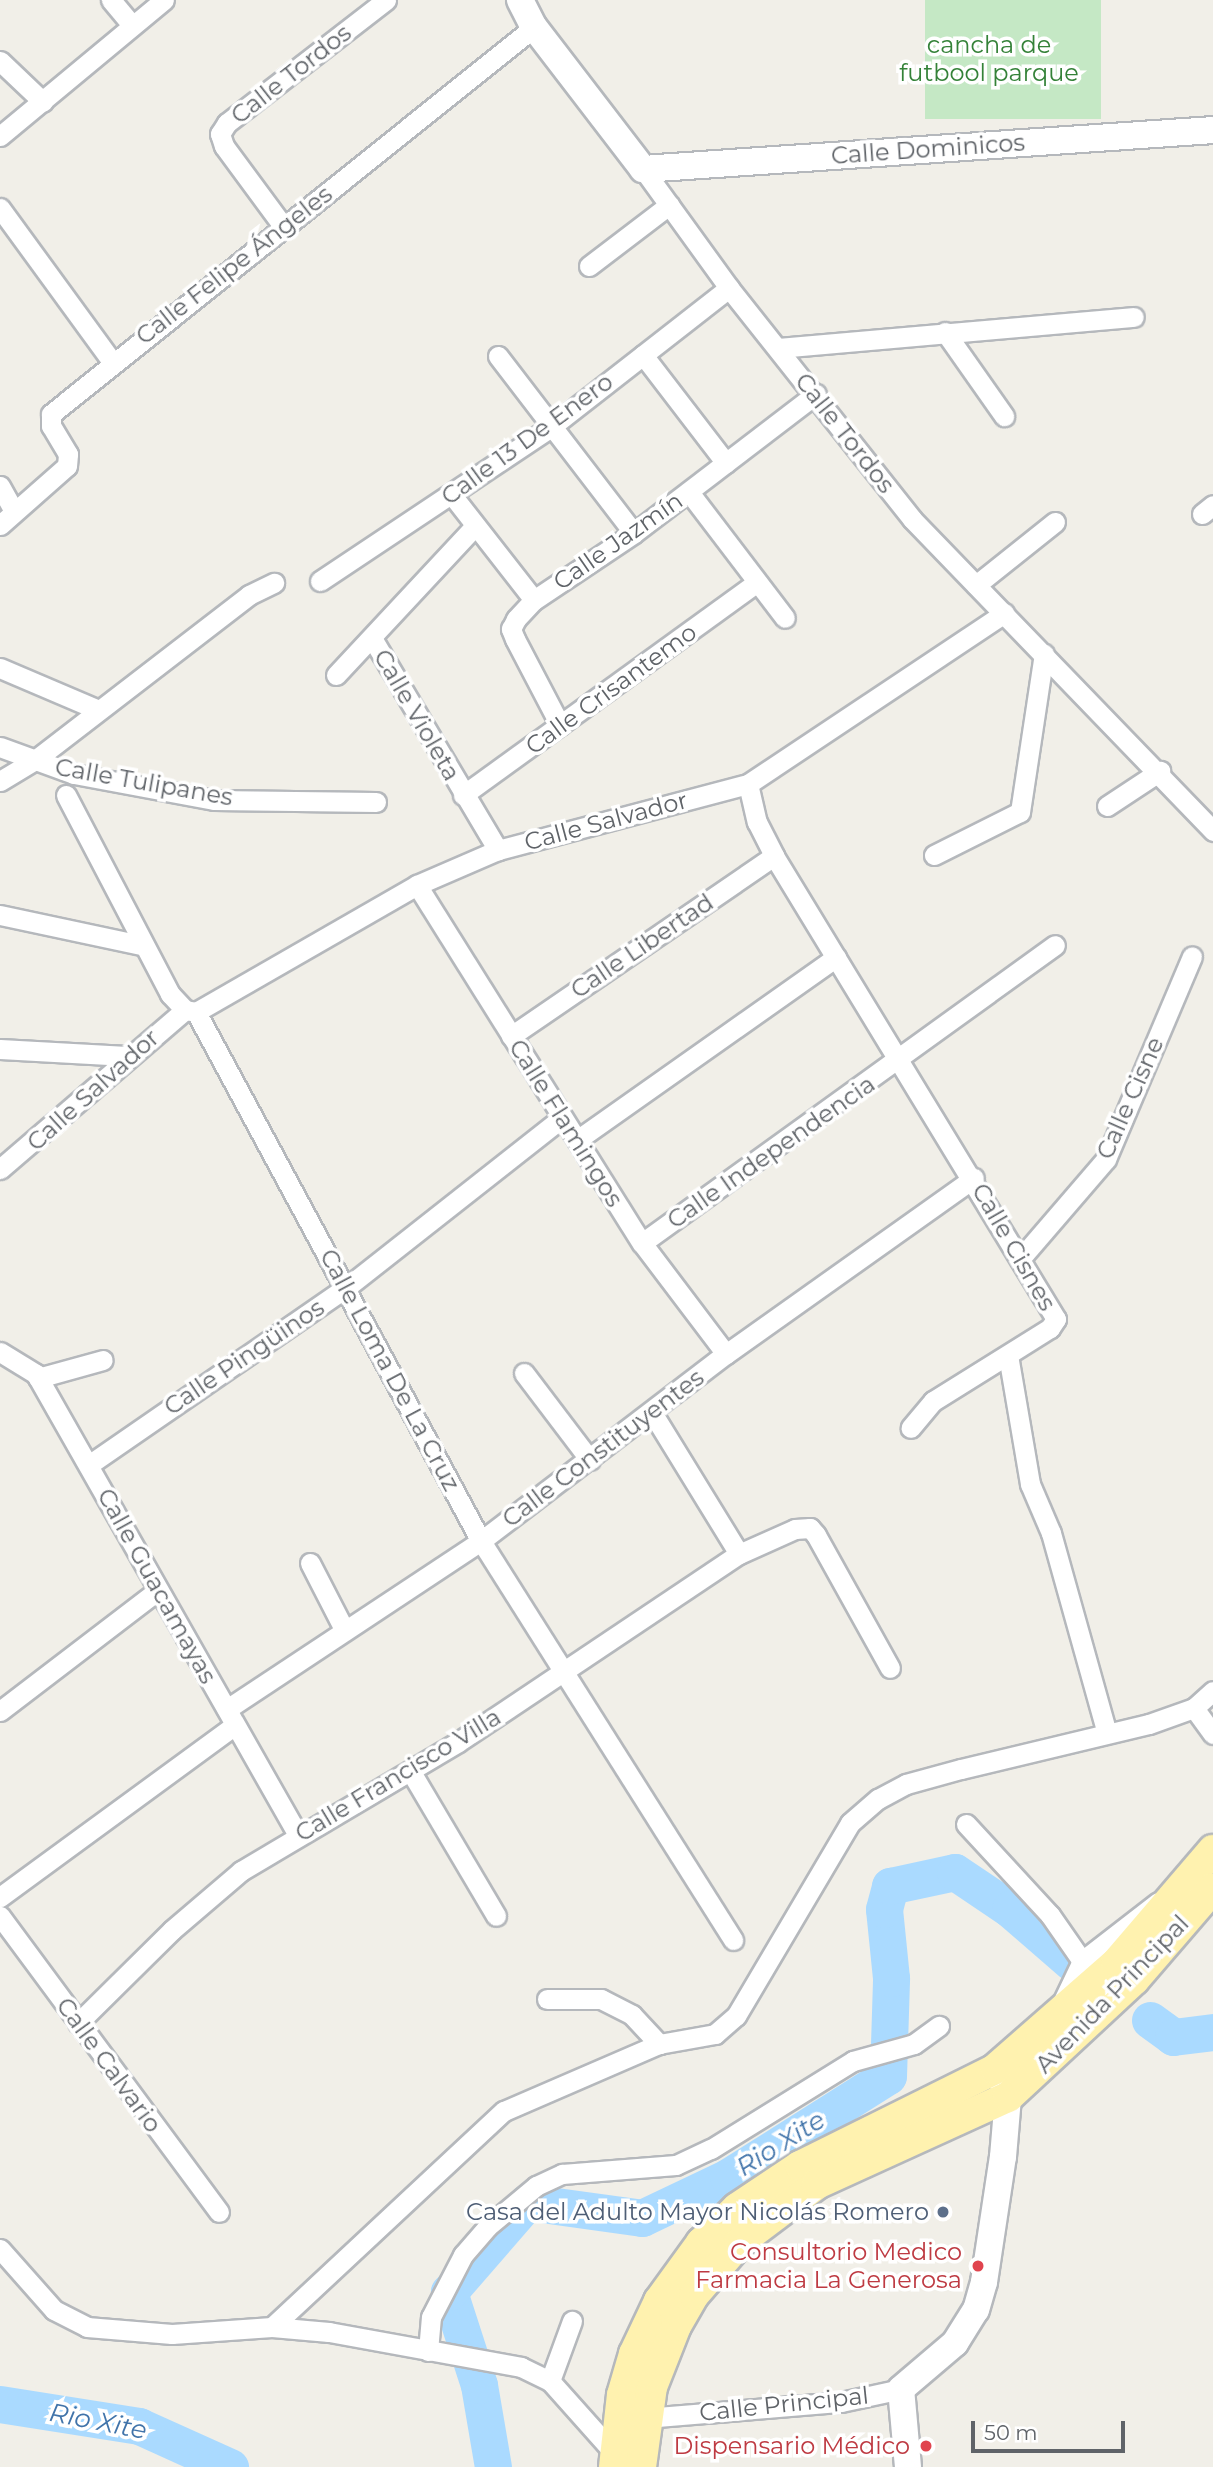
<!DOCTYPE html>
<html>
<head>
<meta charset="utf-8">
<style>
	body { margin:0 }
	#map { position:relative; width:1213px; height:2467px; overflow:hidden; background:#f1efe8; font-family:Montserrat,sans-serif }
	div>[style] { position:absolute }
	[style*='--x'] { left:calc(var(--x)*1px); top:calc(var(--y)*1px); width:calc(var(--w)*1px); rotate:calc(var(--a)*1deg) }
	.green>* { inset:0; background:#c5e8c5; transform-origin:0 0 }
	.river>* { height:37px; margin:-18.5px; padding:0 18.5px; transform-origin:18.5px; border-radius:18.5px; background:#aadaff }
	.roads { filter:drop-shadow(2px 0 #b5b8bc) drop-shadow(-2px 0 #b5b8bc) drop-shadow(0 2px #b5b8bc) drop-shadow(0 -2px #b5b8bc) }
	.street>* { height:19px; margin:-9.5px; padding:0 9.5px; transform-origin:9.5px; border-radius:9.5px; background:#fff }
	.secondary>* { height:26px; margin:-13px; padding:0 13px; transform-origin:13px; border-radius:13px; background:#fff }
	.primary>* { height:30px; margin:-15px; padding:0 15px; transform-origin:15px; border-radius:15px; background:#fff2af }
	.dots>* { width:19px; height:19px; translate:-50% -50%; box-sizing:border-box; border:4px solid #fff; border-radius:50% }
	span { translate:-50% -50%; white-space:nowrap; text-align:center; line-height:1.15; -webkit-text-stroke:7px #fff; paint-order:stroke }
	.park-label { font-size:24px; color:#348238 }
	.street-label { font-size:24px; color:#5f6368 }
	.service-label { font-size:24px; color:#4e5e75 }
	.right { translate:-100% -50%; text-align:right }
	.health-label { font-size:24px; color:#be3a42 }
	.water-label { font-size:26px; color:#4174aa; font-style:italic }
	.scale { position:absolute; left:971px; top:2421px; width:154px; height:32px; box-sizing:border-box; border:4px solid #5f6368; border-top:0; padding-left:9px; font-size:21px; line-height:24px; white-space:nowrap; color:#5f6368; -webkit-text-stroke:5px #fff; paint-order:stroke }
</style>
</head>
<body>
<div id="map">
	<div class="green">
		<div style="left:925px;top:0;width:176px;height:119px"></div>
	</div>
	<div class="river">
		<div style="--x:1150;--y:2020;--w:29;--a:36"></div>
		<div style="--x:1173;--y:2037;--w:40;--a:-7.1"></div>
		<div style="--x:0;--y:2404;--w:141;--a:9"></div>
		<div style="--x:139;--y:2426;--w:100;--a:24.3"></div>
		<div style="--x:493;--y:2467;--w:83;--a:-99.7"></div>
		<div style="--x:479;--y:2385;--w:98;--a:-107.9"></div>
		<div style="--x:449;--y:2292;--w:119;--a:-49.1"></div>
		<div style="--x:527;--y:2202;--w:116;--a:7.9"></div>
		<div style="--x:642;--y:2218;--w:95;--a:-25.5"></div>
		<div style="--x:728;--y:2177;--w:189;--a:-32.3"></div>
		<div style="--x:888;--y:2076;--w:98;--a:-88.2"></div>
		<div style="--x:891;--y:1978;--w:69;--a:-95.8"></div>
		<div style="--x:884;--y:1909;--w:24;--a:-75"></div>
		<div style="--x:890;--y:1886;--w:66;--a:-12.2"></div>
		<div style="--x:955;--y:1872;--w:66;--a:33.9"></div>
		<div style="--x:1010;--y:1909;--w:81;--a:41"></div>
	</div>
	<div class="roads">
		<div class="street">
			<div style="--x:111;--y:0;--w:31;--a:50"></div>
			<div style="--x:0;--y:61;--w:59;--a:43.6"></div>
			<div style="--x:0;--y:136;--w:213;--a:-39.7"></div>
			<div style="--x:643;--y:169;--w:147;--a:54.1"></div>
			<div style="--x:729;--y:288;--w:295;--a:51.6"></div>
			<div style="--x:912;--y:519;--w:434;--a:46"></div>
			<div style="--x:0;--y:208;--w:192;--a:53.9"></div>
			<div style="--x:283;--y:226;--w:99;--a:-126.4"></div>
			<div style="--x:224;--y:146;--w:13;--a:-108"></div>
			<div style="--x:220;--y:134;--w:13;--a:-58"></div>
			<div style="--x:227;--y:123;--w:201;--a:-37.7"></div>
			<div style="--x:589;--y:266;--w:101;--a:-37.3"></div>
			<div style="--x:945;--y:332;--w:103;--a:54.9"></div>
			<div style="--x:779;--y:348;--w:356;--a:-5"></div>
			<div style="--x:643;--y:355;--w:136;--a:52.5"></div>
			<div style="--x:498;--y:356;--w:223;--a:52.5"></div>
			<div style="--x:0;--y:486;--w:29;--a:61"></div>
			<div style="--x:689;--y:492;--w:158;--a:52.7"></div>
			<div style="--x:452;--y:495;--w:133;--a:52"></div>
			<div style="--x:1202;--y:514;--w:14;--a:-39"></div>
			<div style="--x:0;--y:525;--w:89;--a:-41.4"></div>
			<div style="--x:67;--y:466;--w:12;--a:-85"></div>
			<div style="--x:68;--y:454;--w:33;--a:-121"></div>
			<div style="--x:51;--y:426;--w:12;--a:-90"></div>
			<div style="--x:51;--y:414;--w:619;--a:-38.7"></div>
			<div style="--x:320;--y:581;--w:278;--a:-33.7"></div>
			<div style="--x:551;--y:427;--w:226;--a:-38"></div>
			<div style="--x:976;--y:585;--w:101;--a:-38.6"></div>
			<div style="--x:372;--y:638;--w:247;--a:59.3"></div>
			<div style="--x:0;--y:668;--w:104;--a:23.1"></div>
			<div style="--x:336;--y:675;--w:202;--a:-47"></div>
			<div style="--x:560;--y:725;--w:97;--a:-117.6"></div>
			<div style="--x:515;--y:639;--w:11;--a:-112"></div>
			<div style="--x:511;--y:629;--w:11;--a:-63"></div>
			<div style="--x:516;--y:619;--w:26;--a:-47"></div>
			<div style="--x:534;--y:600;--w:120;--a:-33.8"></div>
			<div style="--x:634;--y:533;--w:229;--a:-37.4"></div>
			<div style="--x:0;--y:747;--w:79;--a:20"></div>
			<div style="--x:74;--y:774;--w:142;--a:10.5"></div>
			<div style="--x:214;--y:800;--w:162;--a:0.7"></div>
			<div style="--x:0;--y:781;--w:41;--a:-31"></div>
			<div style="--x:35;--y:760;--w:270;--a:-37.6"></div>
			<div style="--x:249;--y:595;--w:28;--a:-26"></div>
			<div style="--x:748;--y:784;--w:39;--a:77"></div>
			<div style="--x:757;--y:822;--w:38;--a:63"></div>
			<div style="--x:774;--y:856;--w:542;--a:58.66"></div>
			<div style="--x:1056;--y:1319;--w:11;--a:124"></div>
			<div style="--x:1050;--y:1328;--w:138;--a:148"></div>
			<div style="--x:933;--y:1401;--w:35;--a:130"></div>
			<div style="--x:66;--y:795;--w:225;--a:62.4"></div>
			<div style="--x:170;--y:994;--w:22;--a:47"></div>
			<div style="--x:185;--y:1010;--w:11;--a:10"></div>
			<div style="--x:196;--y:1012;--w:601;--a:61.69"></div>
			<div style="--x:481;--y:1541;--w:472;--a:57.7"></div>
			<div style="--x:463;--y:795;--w:363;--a:-35.9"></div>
			<div style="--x:1107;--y:806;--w:64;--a:-33.4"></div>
			<div style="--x:934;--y:855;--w:96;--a:-26.6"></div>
			<div style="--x:1020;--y:812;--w:160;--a:-81.4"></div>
			<div style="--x:417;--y:885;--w:423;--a:57.9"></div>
			<div style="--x:642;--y:1243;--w:139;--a:52.9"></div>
			<div style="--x:0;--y:915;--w:144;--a:12"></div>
			<div style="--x:196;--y:1012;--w:255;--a:-29.9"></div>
			<div style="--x:417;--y:885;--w:88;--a:-23.4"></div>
			<div style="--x:498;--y:850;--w:259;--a:-14.8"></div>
			<div style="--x:748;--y:784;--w:308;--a:-33.7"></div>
			<div style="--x:511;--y:1036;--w:319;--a:-34.4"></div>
			<div style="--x:0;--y:1049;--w:127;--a:3.2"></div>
			<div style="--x:577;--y:1140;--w:317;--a:-35.2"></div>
			<div style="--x:0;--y:1169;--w:244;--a:-40.7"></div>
			<div style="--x:642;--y:1243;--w:509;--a:-35.81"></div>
			<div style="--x:1020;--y:1259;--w:132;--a:-49.3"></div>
			<div style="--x:1106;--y:1159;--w:220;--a:-67"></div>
			<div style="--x:0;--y:1352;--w:42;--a:31.4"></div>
			<div style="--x:36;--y:1374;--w:530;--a:60.39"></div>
			<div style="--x:1008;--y:1355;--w:131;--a:80.3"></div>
			<div style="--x:1030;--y:1484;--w:53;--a:66.8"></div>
			<div style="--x:1051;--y:1533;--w:208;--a:74.4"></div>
			<div style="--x:524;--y:1373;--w:109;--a:52.8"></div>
			<div style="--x:38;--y:1378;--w:67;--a:-15.5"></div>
			<div style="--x:653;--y:1414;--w:164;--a:58.4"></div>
			<div style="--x:90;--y:1464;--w:312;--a:-34.6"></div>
			<div style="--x:347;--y:1287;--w:273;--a:-38.2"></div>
			<div style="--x:310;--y:1563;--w:76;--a:62.8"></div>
			<div style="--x:1194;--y:1708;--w:32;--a:54"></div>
			<div style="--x:227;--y:1709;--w:305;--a:-33.5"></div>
			<div style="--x:481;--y:1541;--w:308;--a:-37.4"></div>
			<div style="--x:726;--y:1354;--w:304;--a:-35.4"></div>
			<div style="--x:0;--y:1711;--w:198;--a:-37.4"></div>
			<div style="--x:411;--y:1772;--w:167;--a:59.4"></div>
			<div style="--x:966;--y:1824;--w:124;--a:47.3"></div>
			<div style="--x:1050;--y:1915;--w:56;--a:55.2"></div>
			<div style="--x:0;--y:1897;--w:291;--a:-36.2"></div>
			<div style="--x:0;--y:1916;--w:368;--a:53.5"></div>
			<div style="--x:547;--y:1999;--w:54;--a:0"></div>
			<div style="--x:601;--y:1999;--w:35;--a:27"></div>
			<div style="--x:632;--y:2015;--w:40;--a:47"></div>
			<div style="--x:1061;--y:2005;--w:49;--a:-64.5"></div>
			<div style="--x:1082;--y:1961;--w:96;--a:-37.8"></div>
			<div style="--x:78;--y:2023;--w:132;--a:-44.7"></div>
			<div style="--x:172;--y:1930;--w:91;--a:-40.5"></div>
			<div style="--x:241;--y:1871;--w:252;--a:-30.7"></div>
			<div style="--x:458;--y:1742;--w:338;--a:-33.8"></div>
			<div style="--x:739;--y:1554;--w:61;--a:-24.1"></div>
			<div style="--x:795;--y:1529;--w:15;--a:-4"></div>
			<div style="--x:810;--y:1528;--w:9;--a:49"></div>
			<div style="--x:816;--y:1535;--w:152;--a:60.9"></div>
			<div style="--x:0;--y:2249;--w:81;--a:48.5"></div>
			<div style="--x:54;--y:2310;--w:37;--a:27"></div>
			<div style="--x:87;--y:2327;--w:85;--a:4.7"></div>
			<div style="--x:172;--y:2334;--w:100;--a:-4"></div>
			<div style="--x:272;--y:2327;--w:57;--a:5"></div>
			<div style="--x:329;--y:2332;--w:195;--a:10.3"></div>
			<div style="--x:521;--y:2367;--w:32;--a:26"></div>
			<div style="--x:550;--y:2381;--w:98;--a:48.3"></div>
			<div style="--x:272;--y:2327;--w:317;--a:-43"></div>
			<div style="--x:504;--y:2111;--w:169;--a:-23.4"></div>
			<div style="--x:659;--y:2044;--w:57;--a:-10.1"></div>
			<div style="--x:715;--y:2034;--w:28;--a:-41"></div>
			<div style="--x:736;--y:2016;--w:224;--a:-59.4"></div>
			<div style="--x:850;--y:1823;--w:37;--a:-41"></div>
			<div style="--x:878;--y:1799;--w:32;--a:-28"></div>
			<div style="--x:906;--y:1784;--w:57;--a:-15.3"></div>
			<div style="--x:961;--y:1769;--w:193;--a:-13.5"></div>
			<div style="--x:1149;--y:1724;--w:48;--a:-19.6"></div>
			<div style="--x:1194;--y:1708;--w:25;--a:-42"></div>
			<div style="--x:428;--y:2351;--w:34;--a:-85"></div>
			<div style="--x:431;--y:2317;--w:70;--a:-62.7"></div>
			<div style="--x:463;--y:2255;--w:37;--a:-49"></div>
			<div style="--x:487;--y:2227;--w:64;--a:-39.9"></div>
			<div style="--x:536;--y:2186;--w:29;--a:-25"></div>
			<div style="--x:562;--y:2174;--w:114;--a:-4.5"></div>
			<div style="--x:676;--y:2165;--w:38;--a:-25"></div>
			<div style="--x:711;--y:2149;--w:167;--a:-31.8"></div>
			<div style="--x:853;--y:2061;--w:63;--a:-15.6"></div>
			<div style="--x:914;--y:2044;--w:31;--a:-36"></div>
			<div style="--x:550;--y:2381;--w:64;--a:-69.9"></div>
			<div style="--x:645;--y:2418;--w:197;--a:-4.7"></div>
			<div style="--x:841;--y:2402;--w:61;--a:-12.2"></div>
		</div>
		<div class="secondary">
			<div style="--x:520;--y:0;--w:30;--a:63"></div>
			<div style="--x:534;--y:27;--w:179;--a:52.5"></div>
			<div style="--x:643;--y:169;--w:571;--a:-3.91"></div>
			<div style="--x:908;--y:2467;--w:78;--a:-95.1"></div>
			<div style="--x:901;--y:2389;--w:71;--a:-40.4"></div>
			<div style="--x:955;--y:2343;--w:39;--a:-58"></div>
			<div style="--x:976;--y:2310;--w:29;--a:-74"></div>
			<div style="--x:984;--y:2282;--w:126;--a:-81.4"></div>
			<div style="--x:1003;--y:2157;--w:60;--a:-85.2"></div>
			<div style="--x:1008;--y:2097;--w:18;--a:-112"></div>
		</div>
		<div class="primary">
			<div style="--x:614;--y:2467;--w:72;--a:-83.7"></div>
			<div style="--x:622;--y:2395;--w:43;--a:-73.7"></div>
			<div style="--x:634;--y:2354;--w:59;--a:-64.7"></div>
			<div style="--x:659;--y:2301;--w:72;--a:-54.1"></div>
			<div style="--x:701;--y:2243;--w:50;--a:-44.2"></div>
			<div style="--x:737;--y:2208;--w:76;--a:-33.7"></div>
			<div style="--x:800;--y:2166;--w:218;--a:-26.4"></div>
			<div style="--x:995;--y:2069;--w:161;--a:-41.2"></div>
			<div style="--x:1116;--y:1963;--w:149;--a:-49.4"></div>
			<div style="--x:641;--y:2467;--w:81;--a:-82.2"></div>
			<div style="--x:652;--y:2387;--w:66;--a:-68.5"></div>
			<div style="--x:676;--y:2326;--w:36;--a:-60"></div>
			<div style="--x:694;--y:2295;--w:70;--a:-49"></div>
			<div style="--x:740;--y:2242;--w:96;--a:-37"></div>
			<div style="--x:817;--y:2184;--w:210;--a:-24.5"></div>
			<div style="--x:1008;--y:2097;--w:172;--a:-42.9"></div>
			<div style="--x:1134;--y:1980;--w:121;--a:-49.3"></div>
		</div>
	</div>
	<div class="dots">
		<div style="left:943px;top:2212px;background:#5c6f8a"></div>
		<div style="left:978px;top:2266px;background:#e0444e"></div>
		<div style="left:926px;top:2446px;background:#e0444e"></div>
	</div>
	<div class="park-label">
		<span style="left:989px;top:59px">cancha de<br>futbool parque</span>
	</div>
	<div class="street-label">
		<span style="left:291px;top:74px;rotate:-38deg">Calle Tordos</span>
		<span style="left:928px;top:149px;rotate:-4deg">Calle Dominicos</span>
		<span style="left:234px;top:265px;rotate:-38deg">Calle Felipe Ángeles</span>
		<span style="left:845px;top:433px;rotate:52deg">Calle Tordos</span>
		<span style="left:527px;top:439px;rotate:-36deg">Calle 13 De Enero</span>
		<span style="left:618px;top:541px;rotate:-35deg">Calle Jazmín</span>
		<span style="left:611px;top:689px;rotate:-36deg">Calle Crisantemo</span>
		<span style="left:417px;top:715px;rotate:60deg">Calle Violeta</span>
		<span style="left:144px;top:782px;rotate:10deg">Calle Tulipanes</span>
		<span style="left:606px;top:821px;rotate:-15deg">Calle Salvador</span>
		<span style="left:642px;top:946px;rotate:-34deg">Calle Libertad</span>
		<span style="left:93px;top:1090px;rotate:-42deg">Calle Salvador</span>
		<span style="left:1130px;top:1098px;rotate:-66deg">Calle Cisne</span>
		<span style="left:566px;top:1123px;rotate:58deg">Calle Flamingos</span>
		<span style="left:771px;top:1152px;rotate:-35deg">Calle Independencia</span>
		<span style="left:1014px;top:1247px;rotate:60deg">Calle Cisnes</span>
		<span style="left:244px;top:1357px;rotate:-34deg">Calle Pingüinos</span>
		<span style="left:390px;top:1370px;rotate:62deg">Calle Loma De La Cruz</span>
		<span style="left:603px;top:1448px;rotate:-37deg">Calle Constituyentes</span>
		<span style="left:157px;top:1586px;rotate:61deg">Calle Guacamayas</span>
		<span style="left:398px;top:1775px;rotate:-31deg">Calle Francisco Villa</span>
		<span style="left:1112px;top:1994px;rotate:-46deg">Avenida Principal</span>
		<span style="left:109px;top:2065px;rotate:54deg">Calle Calvario</span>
		<span style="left:784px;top:2404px;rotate:-6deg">Calle Principal</span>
	</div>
	<div class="service-label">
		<span class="right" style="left:929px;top:2212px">Casa del Adulto Mayor Nicolás Romero</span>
	</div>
	<div class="health-label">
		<span class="right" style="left:962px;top:2266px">Consultorio Medico<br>Farmacia La Generosa</span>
		<span class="right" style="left:910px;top:2446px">Dispensario Médico</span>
	</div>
	<div class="water-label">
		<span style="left:781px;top:2144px;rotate:-32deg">Rio Xite</span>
		<span style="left:98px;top:2422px;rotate:11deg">Rio Xite</span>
	</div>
	<div class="scale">50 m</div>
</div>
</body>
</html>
